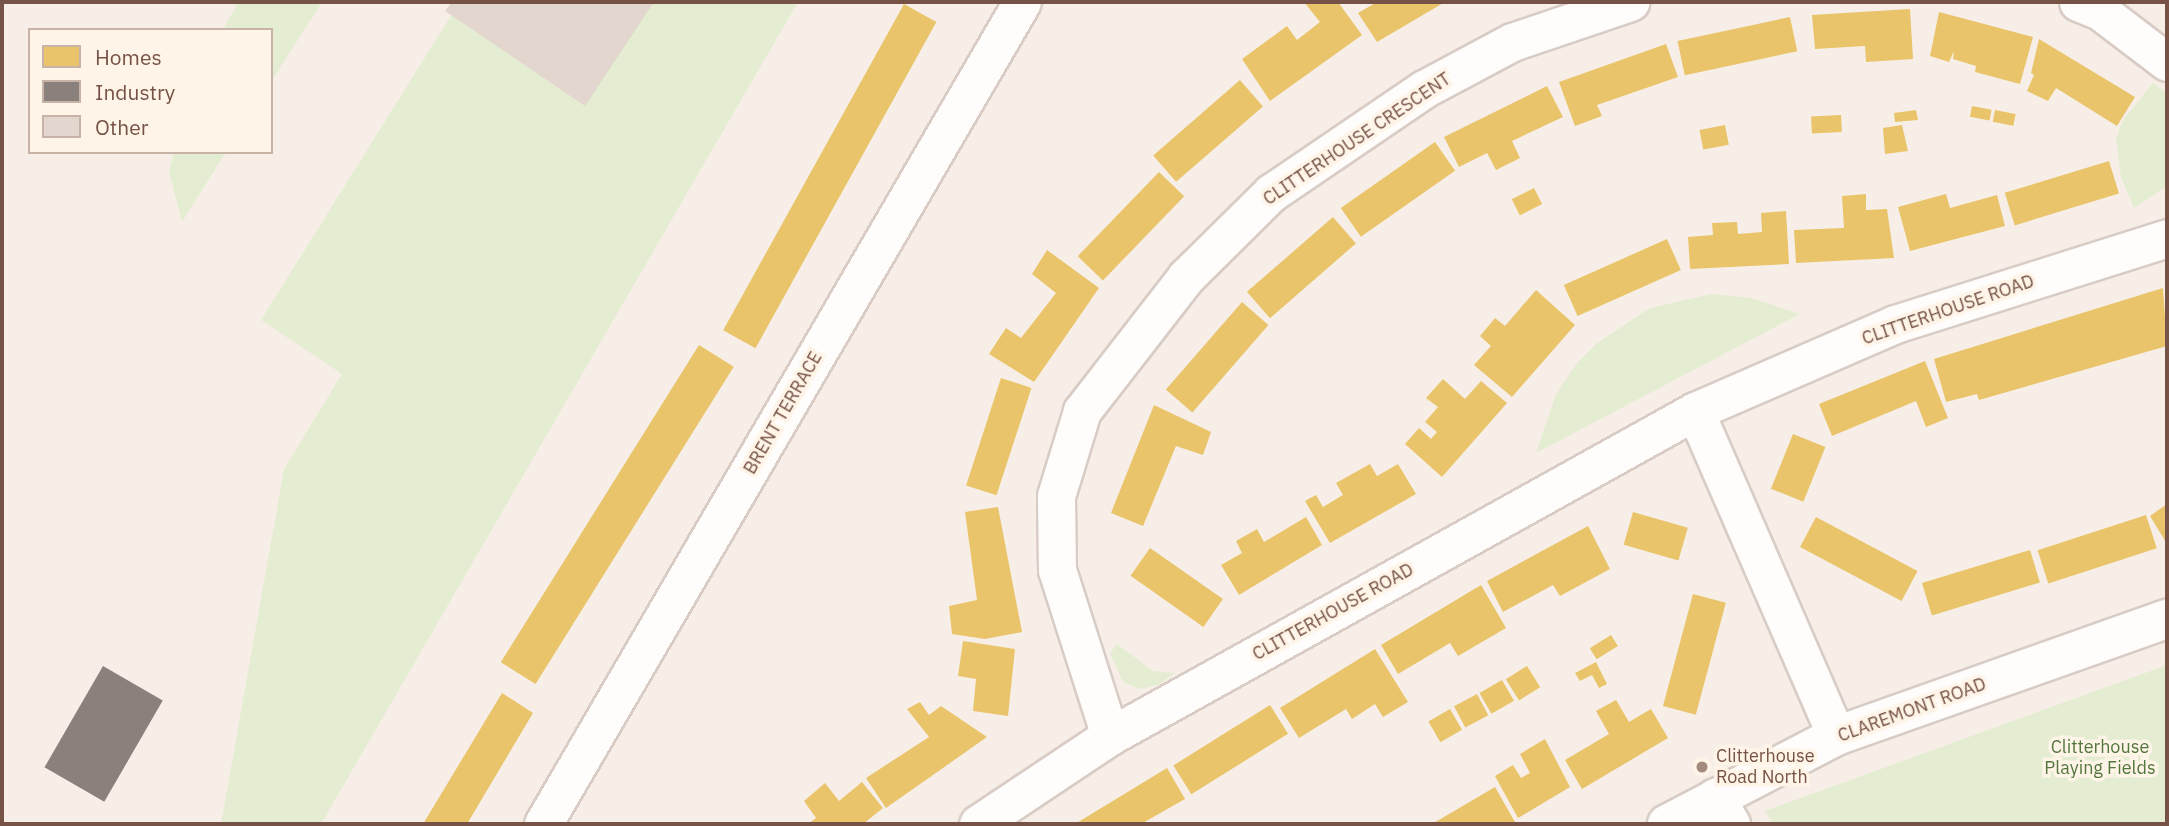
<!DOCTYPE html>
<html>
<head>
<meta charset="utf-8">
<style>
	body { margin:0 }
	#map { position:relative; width:2169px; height:826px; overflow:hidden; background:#f7efe7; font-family:"IBM Plex Sans",sans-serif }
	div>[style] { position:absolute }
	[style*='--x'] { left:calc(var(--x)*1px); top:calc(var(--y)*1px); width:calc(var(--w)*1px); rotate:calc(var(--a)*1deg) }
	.green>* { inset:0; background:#e4edd1 }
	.homes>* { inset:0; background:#e9c46a; transform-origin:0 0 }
	.industry>* { inset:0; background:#8a817c; transform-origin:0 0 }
	.building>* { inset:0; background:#e3d6cf }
	.roads { filter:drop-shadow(2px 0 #d8ccc5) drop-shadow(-2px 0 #d8ccc5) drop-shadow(0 2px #d8ccc5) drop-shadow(0 -2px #d8ccc5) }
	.minor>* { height:37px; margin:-18.5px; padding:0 18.5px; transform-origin:18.5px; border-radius:18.5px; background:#fefdfb }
	.tertiary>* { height:38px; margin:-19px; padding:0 19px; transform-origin:19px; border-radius:19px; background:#fefdfb }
	.dots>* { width:19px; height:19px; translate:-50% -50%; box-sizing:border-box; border:4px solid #fff4e8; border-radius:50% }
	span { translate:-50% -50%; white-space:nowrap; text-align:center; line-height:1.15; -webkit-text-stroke:7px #fff4e8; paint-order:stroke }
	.street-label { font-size:18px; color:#765346 }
	.park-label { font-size:18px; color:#52773c }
	.poi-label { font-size:18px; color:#765346 }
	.left { translate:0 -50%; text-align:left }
	.frame { position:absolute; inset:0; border:4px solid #765346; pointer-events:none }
	.legend { position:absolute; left:28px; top:28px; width:245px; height:126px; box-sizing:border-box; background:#fff4e8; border:2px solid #c8b4a7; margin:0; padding:9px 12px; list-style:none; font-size:21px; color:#765346 }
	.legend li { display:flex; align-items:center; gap:14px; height:35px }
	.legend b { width:35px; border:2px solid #c8b4a7 }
</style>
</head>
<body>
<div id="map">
	<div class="green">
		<div style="clip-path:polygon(238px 2px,322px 2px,271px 82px,271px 30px,223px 30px)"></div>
		<div style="clip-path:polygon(648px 2px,798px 2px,321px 824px,221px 824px,284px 469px,342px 374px,261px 320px,457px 6px,583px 100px)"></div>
		<div style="clip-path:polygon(2153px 83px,2167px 93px,2167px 186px,2134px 208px,2121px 177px,2116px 139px,2123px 120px)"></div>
		<div style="clip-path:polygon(174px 152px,226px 152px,182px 222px,169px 172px)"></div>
		<div style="clip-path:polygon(1712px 294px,1752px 298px,1800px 314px,1536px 453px,1556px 394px,1577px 363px,1596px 344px,1650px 308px)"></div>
		<div style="clip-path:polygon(1117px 644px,1153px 671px,1175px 673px,1158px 685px,1139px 689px,1123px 682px,1110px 653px)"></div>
		<div style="clip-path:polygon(2167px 665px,2167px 824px,1773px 824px,1765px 811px)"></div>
	</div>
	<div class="homes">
		<div style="clip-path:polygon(1304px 2px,1338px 2px,1362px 35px,1270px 101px,1242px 59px,1287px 26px,1297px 40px,1320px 22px)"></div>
		<div style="clip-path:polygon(1377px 2px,1445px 2px,1377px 42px,1358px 13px)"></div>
		<div style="left:904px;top:4px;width:37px;height:373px;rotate:29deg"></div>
		<div style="clip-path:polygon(1910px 9px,1913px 59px,1866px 62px,1865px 46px,1815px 49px,1812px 15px)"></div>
		<div style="clip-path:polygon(1939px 12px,2033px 37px,2020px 84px,1975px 72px,1976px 66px,1953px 59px,1954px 51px,1949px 62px,1930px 56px)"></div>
		<div style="left:1790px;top:17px;width:35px;height:115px;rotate:78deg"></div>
		<div style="clip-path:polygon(2039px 39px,2135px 97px,2117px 126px,2056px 88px,2048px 101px,2027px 91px,2034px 75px,2031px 73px)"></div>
		<div style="clip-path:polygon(1666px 44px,1678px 77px,1597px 105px,1602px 116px,1575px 126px,1559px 82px)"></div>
		<div style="left:1240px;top:80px;width:35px;height:115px;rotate:49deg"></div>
		<div style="clip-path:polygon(1547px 86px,1563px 117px,1512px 141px,1520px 158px,1496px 170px,1487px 153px,1459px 167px,1444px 137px)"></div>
		<div style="left:1972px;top:106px;width:20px;height:11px;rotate:11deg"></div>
		<div style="clip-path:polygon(1916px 110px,1918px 120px,1895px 122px,1894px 113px)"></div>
		<div style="left:1995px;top:110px;width:21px;height:12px;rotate:11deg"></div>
		<div style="left:1841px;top:115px;width:17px;height:30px;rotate:87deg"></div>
		<div style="left:1725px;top:125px;width:20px;height:26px;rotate:79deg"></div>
		<div style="clip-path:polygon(1902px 125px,1908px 151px,1885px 154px,1883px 128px)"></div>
		<div style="left:1435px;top:142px;width:35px;height:115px;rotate:55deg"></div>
		<div style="left:2109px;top:161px;width:34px;height:109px;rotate:73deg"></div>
		<div style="left:1159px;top:172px;width:35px;height:117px;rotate:44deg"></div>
		<div style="left:1534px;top:188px;width:18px;height:25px;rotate:63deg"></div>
		<div style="clip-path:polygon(1866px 194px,1866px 210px,1887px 209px,1894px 258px,1796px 263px,1794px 230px,1844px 228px,1842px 196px)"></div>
		<div style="clip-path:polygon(1946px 194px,1950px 208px,1997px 195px,2005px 226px,1910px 251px,1898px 207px)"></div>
		<div style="clip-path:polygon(1786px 211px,1789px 264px,1690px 269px,1688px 237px,1713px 235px,1712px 223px,1737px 222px,1738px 234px,1762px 232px,1761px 213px)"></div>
		<div style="left:1333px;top:217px;width:35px;height:114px;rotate:49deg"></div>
		<div style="left:1667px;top:239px;width:34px;height:113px;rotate:66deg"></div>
		<div style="clip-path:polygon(1047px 250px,1099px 288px,1034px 382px,989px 354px,1006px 328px,1021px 338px,1056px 293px,1032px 274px)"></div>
		<div style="clip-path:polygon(2163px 288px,2167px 346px,1979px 400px,1977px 394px,1946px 402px,1934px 359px)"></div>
		<div style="clip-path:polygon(1536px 290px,1575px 325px,1512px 397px,1474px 365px,1491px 346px,1480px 336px,1495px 318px,1505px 326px)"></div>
		<div style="left:1242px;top:302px;width:35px;height:116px;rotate:41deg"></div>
		<div style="left:699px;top:345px;width:41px;height:374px;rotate:32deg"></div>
		<div style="clip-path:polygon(1925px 361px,1948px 418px,1926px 427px,1916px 401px,1832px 436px,1819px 404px)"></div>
		<div style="left:1001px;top:378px;width:32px;height:113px;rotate:18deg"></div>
		<div style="clip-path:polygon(1443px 379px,1465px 399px,1481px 381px,1507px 403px,1442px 477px,1405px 444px,1419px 428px,1431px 439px,1437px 432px,1425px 422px,1438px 407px,1426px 398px)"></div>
		<div style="clip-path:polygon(1154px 405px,1211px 432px,1203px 455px,1176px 446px,1143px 526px,1111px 513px)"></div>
		<div style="left:1793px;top:434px;width:35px;height:59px;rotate:22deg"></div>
		<div style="clip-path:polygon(1370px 464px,1377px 476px,1398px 464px,1416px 494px,1330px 543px,1305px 501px,1316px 495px,1323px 507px,1343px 495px,1336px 483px)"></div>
		<div style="clip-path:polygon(2167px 504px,2167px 544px,2150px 516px)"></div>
		<div style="clip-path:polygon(998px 507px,1022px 632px,985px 639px,952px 634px,949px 606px,977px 600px,965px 512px)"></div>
		<div style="left:1633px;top:512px;width:57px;height:34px;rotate:16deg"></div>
		<div style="left:2146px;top:515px;width:35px;height:114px;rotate:72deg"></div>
		<div style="clip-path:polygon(1306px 517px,1322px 545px,1239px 595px,1221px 565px,1242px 553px,1236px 541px,1257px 529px,1264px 542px)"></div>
		<div style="left:1816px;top:517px;width:115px;height:34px;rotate:28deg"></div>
		<div style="clip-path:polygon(1588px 526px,1610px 569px,1560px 596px,1553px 585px,1503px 612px,1487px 581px)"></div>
		<div style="left:1150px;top:548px;width:89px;height:34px;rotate:35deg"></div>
		<div style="left:2030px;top:550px;width:34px;height:113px;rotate:73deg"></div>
		<div style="clip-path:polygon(1481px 585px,1506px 628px,1458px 656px,1450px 643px,1398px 674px,1381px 645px)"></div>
		<div style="left:1693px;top:594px;width:34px;height:116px;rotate:15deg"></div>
		<div style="left:1611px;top:635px;width:13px;height:25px;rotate:58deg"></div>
		<div style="clip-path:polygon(963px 641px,1015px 649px,1008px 716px,973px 711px,976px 679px,958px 676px)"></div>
		<div style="clip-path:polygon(1375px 649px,1408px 702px,1383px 717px,1375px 704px,1352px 719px,1346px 709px,1299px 738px,1280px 708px)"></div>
		<div style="clip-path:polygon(1596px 662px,1607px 684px,1599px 688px,1592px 675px,1580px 681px,1575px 673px)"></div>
		<div style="left:1527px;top:666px;width:25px;height:25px;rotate:58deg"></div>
		<div style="left:1502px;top:680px;width:24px;height:26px;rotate:60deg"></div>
		<div style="clip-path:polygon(502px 693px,533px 713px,467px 824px,423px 824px)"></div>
		<div style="left:1477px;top:694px;width:24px;height:26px;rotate:62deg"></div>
		<div style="clip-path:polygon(1616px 700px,1629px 722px,1651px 709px,1668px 738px,1582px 789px,1565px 760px,1609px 734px,1596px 711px)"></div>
		<div style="clip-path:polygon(920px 702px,929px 715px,941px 706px,987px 737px,886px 808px,866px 778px,929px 737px,907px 709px)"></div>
		<div style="left:1270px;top:705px;width:34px;height:114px;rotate:58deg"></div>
		<div style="left:1450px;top:709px;width:24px;height:25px;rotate:60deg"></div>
		<div style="clip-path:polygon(1545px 739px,1570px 787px,1518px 818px,1495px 776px,1513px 765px,1521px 778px,1530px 773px,1520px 754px)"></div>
		<div style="clip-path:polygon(1167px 768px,1185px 799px,1141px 824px,1075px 824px)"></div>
		<div style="clip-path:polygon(862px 782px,883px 808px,863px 824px,808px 824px,816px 818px,804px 801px,825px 783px,839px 801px)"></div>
		<div style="clip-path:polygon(1495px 787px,1515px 822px,1511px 824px,1432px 824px)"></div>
	</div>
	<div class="industry">
		<div style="left:103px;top:666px;width:69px;height:117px;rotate:30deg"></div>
	</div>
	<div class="building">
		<div style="clip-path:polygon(452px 2px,654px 2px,585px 106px,445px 11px)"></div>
	</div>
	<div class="roads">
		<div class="minor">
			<div style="--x:2078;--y:2;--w:24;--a:22"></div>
			<div style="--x:2100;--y:11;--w:84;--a:37.3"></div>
			<div style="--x:1695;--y:411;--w:354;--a:66.5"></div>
			<div style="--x:1110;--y:736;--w:174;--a:-107.7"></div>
			<div style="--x:1057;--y:570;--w:74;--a:-90.8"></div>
			<div style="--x:1056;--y:496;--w:89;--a:-73"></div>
			<div style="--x:1082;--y:411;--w:170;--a:-52.2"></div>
			<div style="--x:1186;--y:277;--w:120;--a:-44.7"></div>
			<div style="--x:1271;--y:193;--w:185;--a:-34.2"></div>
			<div style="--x:1424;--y:89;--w:100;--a:-28.1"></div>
			<div style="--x:1512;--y:42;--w:125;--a:-18.7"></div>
			<div style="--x:1715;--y:797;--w:31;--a:59"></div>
			<div style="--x:543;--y:824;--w:951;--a:-59.77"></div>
			<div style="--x:978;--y:824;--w:159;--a:-33.7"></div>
			<div style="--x:1110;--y:736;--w:669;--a:-29.05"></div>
			<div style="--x:1695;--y:411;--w:218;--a:-23.5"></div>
			<div style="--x:1895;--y:324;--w:285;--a:-17.5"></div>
		</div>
		<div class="tertiary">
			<div style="--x:1667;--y:824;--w:191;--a:-27.5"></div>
			<div style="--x:1836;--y:736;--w:351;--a:-19.5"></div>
		</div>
	</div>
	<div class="dots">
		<div style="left:1702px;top:767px;background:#a38a7e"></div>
	</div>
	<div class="street-label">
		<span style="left:1357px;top:139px;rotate:-34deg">CLITTERHOUSE CRESCENT</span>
		<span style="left:1948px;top:310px;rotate:-19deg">CLITTERHOUSE ROAD</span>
		<span style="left:783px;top:413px;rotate:-60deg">BRENT TERRACE</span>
		<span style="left:1333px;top:612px;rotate:-29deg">CLITTERHOUSE ROAD</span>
		<span style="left:1912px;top:710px;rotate:-20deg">CLAREMONT ROAD</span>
	</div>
	<div class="park-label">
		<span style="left:2100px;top:758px">Clitterhouse<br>Playing Fields</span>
	</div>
	<div class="poi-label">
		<span class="left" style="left:1716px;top:767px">Clitterhouse<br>Road North</span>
	</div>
	<div class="frame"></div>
	<ul class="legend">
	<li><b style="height:19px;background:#e9c46a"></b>Homes</li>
	<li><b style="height:19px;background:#8a817c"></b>Industry</li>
	<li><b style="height:19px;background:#e3d6cf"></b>Other</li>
	</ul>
</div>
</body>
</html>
